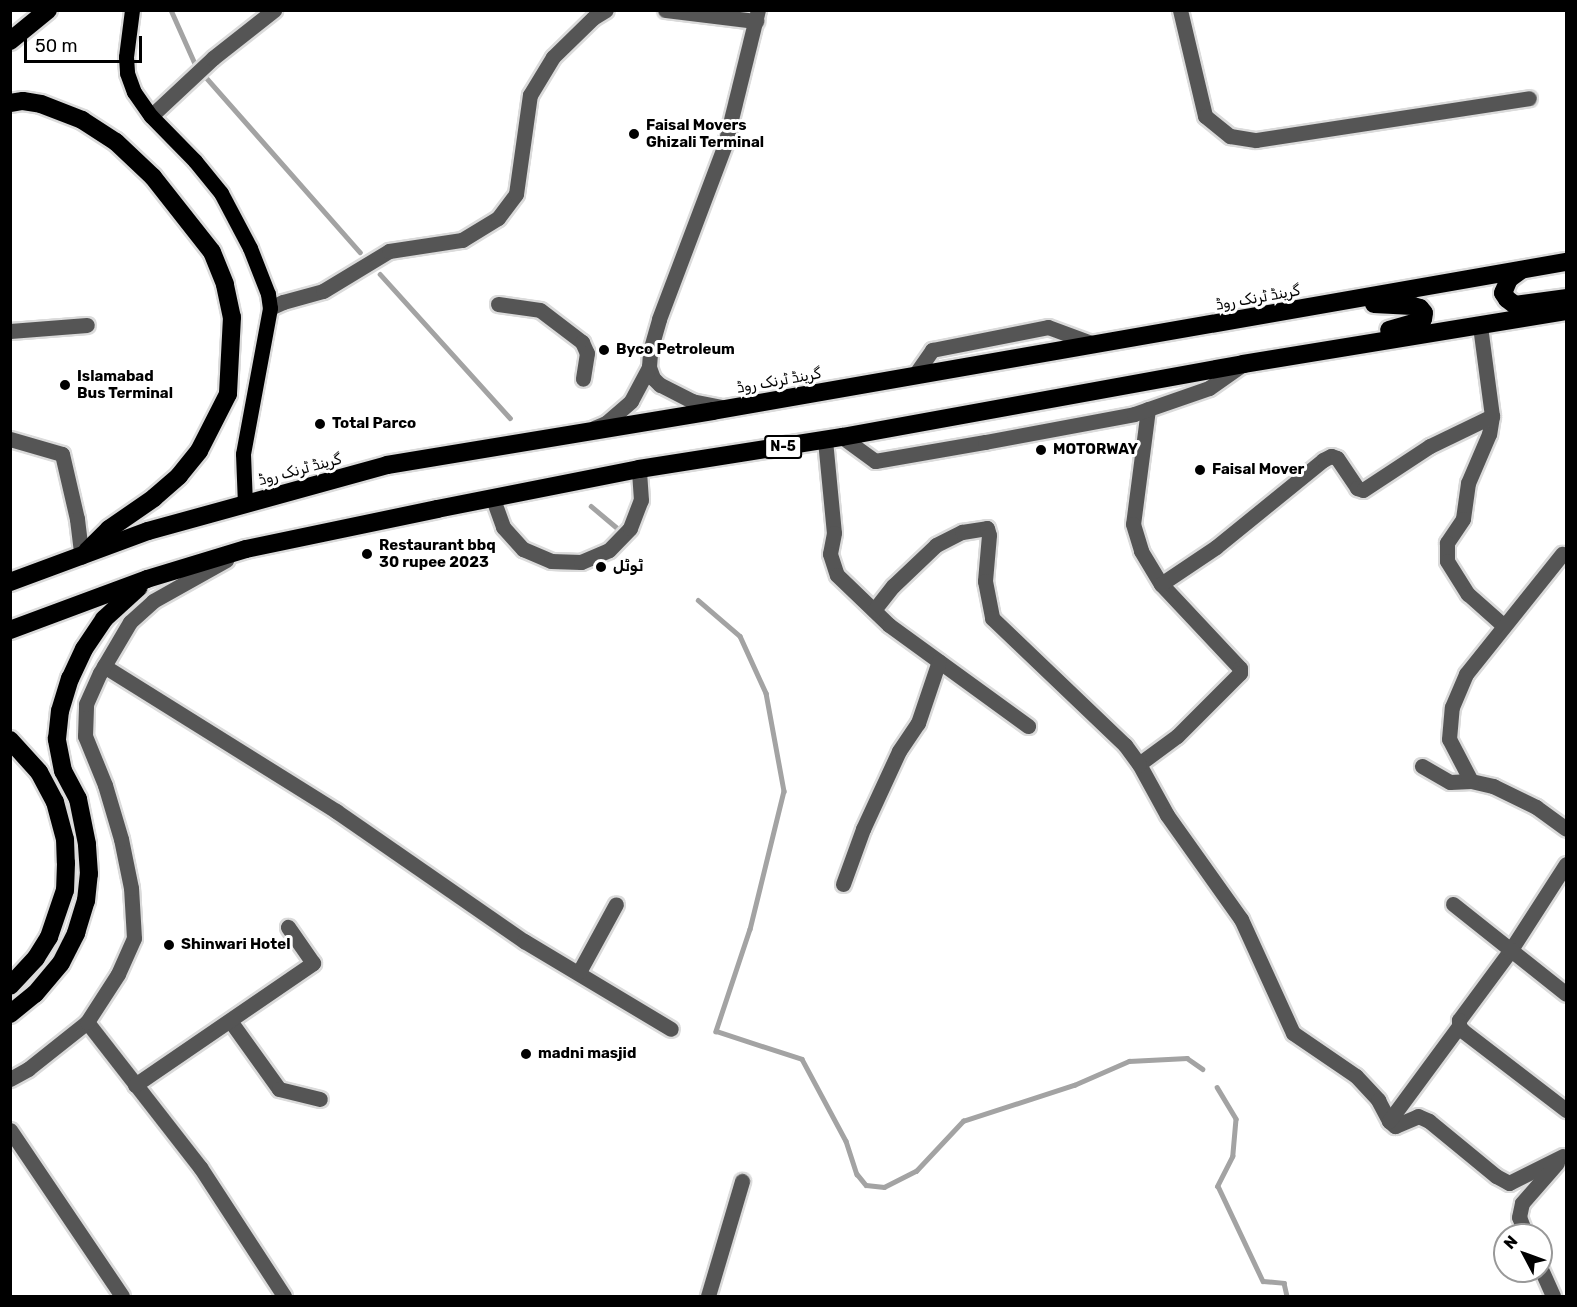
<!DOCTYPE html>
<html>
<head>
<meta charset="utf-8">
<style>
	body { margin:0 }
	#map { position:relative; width:1577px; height:1307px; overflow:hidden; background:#fff; font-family:Rubik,Cairo,sans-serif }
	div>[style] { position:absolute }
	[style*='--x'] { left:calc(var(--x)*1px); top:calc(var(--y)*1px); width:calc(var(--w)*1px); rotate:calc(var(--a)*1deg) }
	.stream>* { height:4.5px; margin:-2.25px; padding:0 2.25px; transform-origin:2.25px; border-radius:2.25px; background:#a3a3a3 }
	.roads { filter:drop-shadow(2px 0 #dbdbdb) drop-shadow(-2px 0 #dbdbdb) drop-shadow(0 2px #dbdbdb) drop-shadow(0 -2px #dbdbdb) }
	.minor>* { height:15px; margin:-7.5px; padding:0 7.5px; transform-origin:7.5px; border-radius:7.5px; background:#555 }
	.major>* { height:15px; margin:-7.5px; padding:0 7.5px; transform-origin:7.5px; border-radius:7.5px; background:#000 }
	.highway>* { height:18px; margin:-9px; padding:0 9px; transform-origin:9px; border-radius:9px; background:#000 }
	.dots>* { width:16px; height:16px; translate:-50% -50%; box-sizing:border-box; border:3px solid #fff; border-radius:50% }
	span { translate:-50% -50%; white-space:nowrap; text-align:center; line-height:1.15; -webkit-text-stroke:6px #fff; paint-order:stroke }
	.shield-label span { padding:2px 4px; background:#fff; border:2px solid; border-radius:4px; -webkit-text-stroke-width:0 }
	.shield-label { font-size:14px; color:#000; font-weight:700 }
	.poi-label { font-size:15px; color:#000; font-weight:700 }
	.left { translate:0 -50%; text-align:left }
	.street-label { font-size:15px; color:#000 }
	.frame { position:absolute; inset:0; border:12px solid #000; pointer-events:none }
	.north { position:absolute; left:1493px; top:1223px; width:60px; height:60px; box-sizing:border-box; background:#fff; border:2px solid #999; border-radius:50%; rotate:311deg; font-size:16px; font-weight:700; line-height:24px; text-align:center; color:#000 }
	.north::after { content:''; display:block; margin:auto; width:21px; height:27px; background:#000; clip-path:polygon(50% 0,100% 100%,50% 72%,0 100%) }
	.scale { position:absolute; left:24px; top:36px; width:118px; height:27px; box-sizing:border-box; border:3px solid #000; border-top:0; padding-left:8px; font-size:18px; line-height:21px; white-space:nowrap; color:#000; -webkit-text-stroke:4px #fff; paint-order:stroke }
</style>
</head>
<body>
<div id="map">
	<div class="stream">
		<div style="--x:171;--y:10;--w:61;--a:65.9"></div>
		<div style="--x:196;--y:66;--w:248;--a:48.6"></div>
		<div style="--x:380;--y:274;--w:194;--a:47.9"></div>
		<div style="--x:591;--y:506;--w:35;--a:40"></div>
		<div style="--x:698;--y:600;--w:55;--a:40.6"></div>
		<div style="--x:740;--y:636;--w:63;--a:65.5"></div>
		<div style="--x:766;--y:693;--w:100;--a:79.6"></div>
		<div style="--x:784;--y:791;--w:142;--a:103.8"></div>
		<div style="--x:750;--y:929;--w:108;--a:108.4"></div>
		<div style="--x:716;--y:1031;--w:90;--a:18"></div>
		<div style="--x:802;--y:1059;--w:93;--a:61.8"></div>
		<div style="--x:846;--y:1141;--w:35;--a:72"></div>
		<div style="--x:857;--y:1174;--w:14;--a:51"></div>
		<div style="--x:866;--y:1185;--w:18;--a:6"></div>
		<div style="--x:884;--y:1187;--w:36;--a:-27"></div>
		<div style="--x:916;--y:1171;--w:69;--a:-46.8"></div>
		<div style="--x:963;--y:1121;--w:117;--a:-18"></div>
		<div style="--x:1074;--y:1085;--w:60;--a:-23.6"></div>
		<div style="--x:1129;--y:1061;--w:58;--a:-3"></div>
		<div style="--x:1187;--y:1058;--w:19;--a:35"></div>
		<div style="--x:1217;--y:1087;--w:37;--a:59"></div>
		<div style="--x:1236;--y:1119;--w:37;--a:95"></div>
		<div style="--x:1233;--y:1156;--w:34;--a:117"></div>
		<div style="--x:1218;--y:1186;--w:105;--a:64.7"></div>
		<div style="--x:1263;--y:1281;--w:21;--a:5"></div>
		<div style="--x:1284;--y:1283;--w:13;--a:77"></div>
	</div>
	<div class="roads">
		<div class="minor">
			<div style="--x:665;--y:10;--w:92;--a:6.9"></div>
			<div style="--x:1180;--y:10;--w:109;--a:76.7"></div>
			<div style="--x:1205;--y:116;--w:32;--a:39"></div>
			<div style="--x:1230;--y:136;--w:26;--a:9"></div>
			<div style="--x:1256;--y:140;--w:276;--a:-8.7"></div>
			<div style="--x:151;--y:116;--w:85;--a:-43.1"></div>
			<div style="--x:213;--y:58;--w:78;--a:-38.2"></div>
			<div style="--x:498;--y:304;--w:42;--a:8.1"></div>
			<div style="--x:540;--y:310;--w:53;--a:37.3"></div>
			<div style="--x:582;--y:342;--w:12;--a:66"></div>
			<div style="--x:587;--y:353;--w:26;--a:99"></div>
			<div style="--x:270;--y:308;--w:14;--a:-25"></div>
			<div style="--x:283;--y:302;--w:41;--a:-15.4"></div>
			<div style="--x:323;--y:291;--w:77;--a:-31.2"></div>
			<div style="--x:389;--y:251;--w:74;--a:-8.6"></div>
			<div style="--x:462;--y:240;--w:42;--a:-31.4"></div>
			<div style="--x:498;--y:218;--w:30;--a:-53"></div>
			<div style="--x:516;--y:194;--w:100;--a:-82"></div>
			<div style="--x:530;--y:95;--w:44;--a:-58.8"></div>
			<div style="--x:553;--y:57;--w:56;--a:-44.3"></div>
			<div style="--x:593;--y:18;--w:15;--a:-32"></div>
			<div style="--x:1480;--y:326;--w:91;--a:82.4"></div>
			<div style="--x:1492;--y:416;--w:18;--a:99"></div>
			<div style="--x:1489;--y:434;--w:53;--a:113.2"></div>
			<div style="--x:1468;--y:483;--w:36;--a:98"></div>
			<div style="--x:1463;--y:519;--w:29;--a:124"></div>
			<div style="--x:1447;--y:543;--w:18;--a:90"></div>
			<div style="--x:1447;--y:561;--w:39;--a:58"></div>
			<div style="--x:1468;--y:594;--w:48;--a:41.6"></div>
			<div style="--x:10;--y:331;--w:77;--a:-4.5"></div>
			<div style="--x:914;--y:376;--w:32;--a:-55"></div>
			<div style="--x:932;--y:350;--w:118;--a:-11.2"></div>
			<div style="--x:1048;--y:327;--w:49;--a:20.3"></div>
			<div style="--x:722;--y:407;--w:31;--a:-169"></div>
			<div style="--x:692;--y:401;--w:36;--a:-153"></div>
			<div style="--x:660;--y:385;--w:10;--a:-135"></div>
			<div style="--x:653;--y:378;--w:12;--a:-110"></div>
			<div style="--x:649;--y:367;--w:16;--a:-86"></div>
			<div style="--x:650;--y:351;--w:33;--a:-74"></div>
			<div style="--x:659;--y:319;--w:187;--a:-69.3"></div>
			<div style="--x:725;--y:144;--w:138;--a:-76.2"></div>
			<div style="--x:1148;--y:409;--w:116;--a:97.4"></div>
			<div style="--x:1133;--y:524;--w:28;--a:73"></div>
			<div style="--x:1141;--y:551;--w:39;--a:59"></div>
			<div style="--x:1161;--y:584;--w:115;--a:46.8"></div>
			<div style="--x:1240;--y:668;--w:5;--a:90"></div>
			<div style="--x:1240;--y:673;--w:89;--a:135"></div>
			<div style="--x:1177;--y:736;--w:47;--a:143.6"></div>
			<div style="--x:1139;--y:764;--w:58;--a:61.2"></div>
			<div style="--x:1167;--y:815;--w:128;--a:54.6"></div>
			<div style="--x:1241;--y:919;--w:125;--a:65.5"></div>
			<div style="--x:1293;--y:1033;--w:76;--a:34.3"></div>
			<div style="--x:1356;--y:1076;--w:33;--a:47"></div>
			<div style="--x:1378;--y:1100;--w:24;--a:62"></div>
			<div style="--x:1389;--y:1121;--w:8;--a:40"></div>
			<div style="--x:1395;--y:1126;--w:25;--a:-23"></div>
			<div style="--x:1418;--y:1116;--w:12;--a:24"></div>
			<div style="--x:1429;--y:1121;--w:87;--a:39.4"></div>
			<div style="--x:1496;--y:1176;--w:15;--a:28"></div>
			<div style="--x:1509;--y:1183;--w:60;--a:-26.6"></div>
			<div style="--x:594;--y:428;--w:13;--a:-23"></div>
			<div style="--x:606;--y:423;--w:33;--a:-41"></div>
			<div style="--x:631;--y:401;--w:38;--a:-62"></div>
			<div style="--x:842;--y:437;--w:41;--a:36"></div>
			<div style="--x:875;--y:461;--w:112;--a:-9.8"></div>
			<div style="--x:985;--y:442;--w:152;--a:-10.6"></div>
			<div style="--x:1134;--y:414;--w:79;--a:-19.1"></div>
			<div style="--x:1209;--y:388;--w:39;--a:-35"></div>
			<div style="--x:10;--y:439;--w:54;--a:16.1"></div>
			<div style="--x:62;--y:454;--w:67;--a:77"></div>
			<div style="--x:77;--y:519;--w:38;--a:83"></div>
			<div style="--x:825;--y:440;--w:93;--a:84.5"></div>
			<div style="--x:834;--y:533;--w:21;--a:101"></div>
			<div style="--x:830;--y:554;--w:22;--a:72"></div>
			<div style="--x:837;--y:575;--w:72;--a:43.9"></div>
			<div style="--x:889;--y:625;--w:172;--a:36"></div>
			<div style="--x:493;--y:499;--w:30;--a:70"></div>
			<div style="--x:503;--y:527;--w:30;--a:48"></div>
			<div style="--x:523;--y:549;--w:30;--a:23"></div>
			<div style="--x:551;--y:561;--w:30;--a:2"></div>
			<div style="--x:581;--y:562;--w:30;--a:-23"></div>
			<div style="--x:609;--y:550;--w:30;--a:-46"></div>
			<div style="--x:630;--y:528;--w:30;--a:-69"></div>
			<div style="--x:641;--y:500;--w:31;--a:-94"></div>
			<div style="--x:1161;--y:584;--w:66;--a:-33.9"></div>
			<div style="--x:1216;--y:547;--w:138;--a:-39.1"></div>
			<div style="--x:1323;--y:460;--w:9;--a:-27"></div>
			<div style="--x:1331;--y:456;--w:6;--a:18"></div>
			<div style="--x:1337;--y:458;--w:36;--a:56"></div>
			<div style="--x:1357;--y:488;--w:6;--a:18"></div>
			<div style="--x:1363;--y:490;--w:80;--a:-33.3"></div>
			<div style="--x:1430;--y:446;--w:69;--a:-25.8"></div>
			<div style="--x:874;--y:610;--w:31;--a:-52"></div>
			<div style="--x:893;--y:586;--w:59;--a:-43.6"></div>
			<div style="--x:936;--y:545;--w:29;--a:-27"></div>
			<div style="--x:962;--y:532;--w:25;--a:-9"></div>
			<div style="--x:987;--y:528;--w:7;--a:74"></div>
			<div style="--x:989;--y:535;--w:46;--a:95"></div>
			<div style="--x:985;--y:581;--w:38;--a:79"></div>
			<div style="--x:992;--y:618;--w:184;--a:43.7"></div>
			<div style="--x:1125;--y:745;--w:24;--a:54"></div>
			<div style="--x:104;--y:666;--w:274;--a:32"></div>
			<div style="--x:336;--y:811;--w:229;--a:34.7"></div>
			<div style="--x:524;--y:941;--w:171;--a:30.9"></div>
			<div style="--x:1422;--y:766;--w:32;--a:30"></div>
			<div style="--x:1450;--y:782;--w:21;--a:-3"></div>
			<div style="--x:1471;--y:781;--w:23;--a:13"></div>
			<div style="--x:1493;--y:786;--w:48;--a:26"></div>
			<div style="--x:1536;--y:807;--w:37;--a:36"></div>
			<div style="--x:1471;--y:781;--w:47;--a:-117.6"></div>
			<div style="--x:1449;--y:739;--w:32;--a:-85"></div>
			<div style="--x:1452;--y:707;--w:36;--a:-67"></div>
			<div style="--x:1466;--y:674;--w:154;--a:-51.3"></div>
			<div style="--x:1566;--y:864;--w:103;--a:122.8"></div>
			<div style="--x:1510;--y:951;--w:86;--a:126.5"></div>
			<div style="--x:1459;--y:1020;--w:6;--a:90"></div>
			<div style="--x:1459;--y:1026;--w:6;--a:51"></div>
			<div style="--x:1463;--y:1031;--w:130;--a:37.5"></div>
			<div style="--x:843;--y:884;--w:59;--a:-70"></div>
			<div style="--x:863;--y:829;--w:86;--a:-65.2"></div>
			<div style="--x:899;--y:751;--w:34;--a:-56"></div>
			<div style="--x:918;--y:723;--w:65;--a:-71.3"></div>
			<div style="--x:1453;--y:904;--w:144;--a:38.5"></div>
			<div style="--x:579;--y:972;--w:77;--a:-61.4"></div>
			<div style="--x:87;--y:1022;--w:184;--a:52.1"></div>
			<div style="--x:200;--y:1167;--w:154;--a:56.9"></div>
			<div style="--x:231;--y:1022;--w:82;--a:54.4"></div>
			<div style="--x:279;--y:1089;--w:42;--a:13.7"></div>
			<div style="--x:10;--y:1079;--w:21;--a:-29"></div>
			<div style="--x:28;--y:1069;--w:75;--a:-38.5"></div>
			<div style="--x:87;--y:1022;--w:57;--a:-57.1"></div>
			<div style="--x:118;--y:974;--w:39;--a:-66"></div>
			<div style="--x:134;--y:938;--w:50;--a:-93.4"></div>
			<div style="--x:131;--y:888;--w:50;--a:-101.5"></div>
			<div style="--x:121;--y:839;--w:56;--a:-106.5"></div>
			<div style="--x:105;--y:785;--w:53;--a:-112.2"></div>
			<div style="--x:85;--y:736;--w:32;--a:-88"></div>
			<div style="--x:86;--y:704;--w:34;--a:-66"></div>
			<div style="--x:100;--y:673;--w:59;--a:-59.5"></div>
			<div style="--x:130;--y:622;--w:31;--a:-42"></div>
			<div style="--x:153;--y:601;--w:84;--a:-29.3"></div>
			<div style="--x:135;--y:1085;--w:216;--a:-34.4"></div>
			<div style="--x:313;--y:963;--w:44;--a:-124.8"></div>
			<div style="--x:1389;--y:1121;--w:118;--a:-53.6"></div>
			<div style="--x:10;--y:1130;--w:200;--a:56"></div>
			<div style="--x:1526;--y:1235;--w:19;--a:-111"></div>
			<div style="--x:1519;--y:1217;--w:14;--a:-78"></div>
			<div style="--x:1522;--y:1203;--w:53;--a:-48.8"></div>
			<div style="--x:1541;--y:1269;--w:30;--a:66"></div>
			<div style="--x:708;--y:1296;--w:120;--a:-73.5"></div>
		</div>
		<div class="major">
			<div style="--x:132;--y:10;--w:47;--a:97.3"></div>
			<div style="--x:126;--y:57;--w:16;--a:86"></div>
			<div style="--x:127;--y:73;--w:20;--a:70"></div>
			<div style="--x:134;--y:92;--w:29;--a:55"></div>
			<div style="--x:151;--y:116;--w:63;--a:45.6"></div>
			<div style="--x:195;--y:161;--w:41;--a:50.9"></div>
			<div style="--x:221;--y:193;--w:62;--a:62.2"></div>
			<div style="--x:250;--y:248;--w:49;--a:68.6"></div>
			<div style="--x:268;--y:294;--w:14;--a:82"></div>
			<div style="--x:270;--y:308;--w:148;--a:100.5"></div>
			<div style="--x:243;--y:454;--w:50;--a:87.7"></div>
		</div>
		<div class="highway">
			<div style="--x:10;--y:41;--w:49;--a:-39.2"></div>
			<div style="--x:10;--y:103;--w:13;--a:-9"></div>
			<div style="--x:23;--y:101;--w:18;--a:9"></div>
			<div style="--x:41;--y:104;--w:44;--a:21.3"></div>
			<div style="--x:82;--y:120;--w:40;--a:32.9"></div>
			<div style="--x:116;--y:142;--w:51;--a:43.4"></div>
			<div style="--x:153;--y:177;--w:95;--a:51.8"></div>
			<div style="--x:212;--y:252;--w:35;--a:68"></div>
			<div style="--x:225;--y:285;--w:33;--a:78"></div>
			<div style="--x:232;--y:317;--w:77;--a:93"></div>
			<div style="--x:228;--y:394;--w:64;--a:117"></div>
			<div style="--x:199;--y:451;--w:32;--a:129"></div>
			<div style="--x:179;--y:476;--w:33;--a:139"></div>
			<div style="--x:154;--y:498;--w:55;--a:145.4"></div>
			<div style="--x:109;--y:529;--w:31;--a:135"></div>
			<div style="--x:1520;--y:271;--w:14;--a:144"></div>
			<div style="--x:1509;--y:279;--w:15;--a:113"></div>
			<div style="--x:1503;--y:293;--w:7;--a:56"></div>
			<div style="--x:1507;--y:299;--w:10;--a:37"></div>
			<div style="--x:1515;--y:305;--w:51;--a:-7.8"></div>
			<div style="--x:1374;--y:304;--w:39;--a:3"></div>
			<div style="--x:1413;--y:306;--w:7;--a:16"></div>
			<div style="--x:1420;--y:308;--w:6;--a:51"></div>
			<div style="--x:1424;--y:313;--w:6;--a:99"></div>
			<div style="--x:1423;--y:319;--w:7;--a:153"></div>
			<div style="--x:1417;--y:322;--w:29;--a:164"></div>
			<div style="--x:10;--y:582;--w:147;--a:-20.3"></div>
			<div style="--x:148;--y:531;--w:248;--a:-15.4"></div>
			<div style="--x:387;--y:465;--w:330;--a:-9.4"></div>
			<div style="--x:713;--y:411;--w:866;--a:-9.91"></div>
			<div style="--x:10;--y:630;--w:146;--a:-20.4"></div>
			<div style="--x:147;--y:579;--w:103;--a:-16.9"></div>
			<div style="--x:246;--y:549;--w:195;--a:-11.8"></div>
			<div style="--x:437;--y:509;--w:206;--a:-11.2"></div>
			<div style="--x:639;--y:469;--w:206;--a:-9"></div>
			<div style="--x:842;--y:437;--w:408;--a:-10.3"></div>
			<div style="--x:1243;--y:364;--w:327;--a:-9.3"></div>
			<div style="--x:10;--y:740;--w:43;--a:47.8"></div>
			<div style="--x:39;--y:772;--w:34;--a:62"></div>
			<div style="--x:55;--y:802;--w:38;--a:75"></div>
			<div style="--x:65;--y:839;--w:24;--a:88"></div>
			<div style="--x:66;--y:863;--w:27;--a:92"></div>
			<div style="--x:65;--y:890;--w:50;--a:108.8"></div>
			<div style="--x:49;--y:937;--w:25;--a:122"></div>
			<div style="--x:36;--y:958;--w:38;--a:133"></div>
			<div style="--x:10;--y:1014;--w:32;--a:-39"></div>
			<div style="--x:35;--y:994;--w:40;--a:-50"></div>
			<div style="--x:61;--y:963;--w:34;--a:-63"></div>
			<div style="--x:76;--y:933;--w:34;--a:-73"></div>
			<div style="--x:86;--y:901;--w:27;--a:-84"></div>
			<div style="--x:89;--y:874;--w:30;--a:-94"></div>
			<div style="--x:87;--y:844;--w:46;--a:-101.3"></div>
			<div style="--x:78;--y:799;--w:32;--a:-118"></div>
			<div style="--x:63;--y:771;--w:33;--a:-101"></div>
			<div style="--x:57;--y:739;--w:28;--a:-84"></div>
			<div style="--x:60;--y:711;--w:34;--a:-73"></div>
			<div style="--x:70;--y:679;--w:33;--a:-65"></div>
			<div style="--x:84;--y:649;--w:36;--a:-56"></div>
			<div style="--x:104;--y:619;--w:47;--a:-42.4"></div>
		</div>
	</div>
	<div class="dots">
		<div style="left:634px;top:134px;background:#000"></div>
		<div style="left:604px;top:350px;background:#000"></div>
		<div style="left:65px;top:385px;background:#000"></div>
		<div style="left:320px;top:424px;background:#000"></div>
		<div style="left:1041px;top:450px;background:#000"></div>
		<div style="left:1200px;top:470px;background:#000"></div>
		<div style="left:367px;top:554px;background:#000"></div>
		<div style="left:601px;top:567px;background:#000"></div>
		<div style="left:169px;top:945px;background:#000"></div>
		<div style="left:526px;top:1054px;background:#000"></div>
	</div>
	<div class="shield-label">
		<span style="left:783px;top:447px">N-5</span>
	</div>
	<div class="poi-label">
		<span class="left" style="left:646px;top:134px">Faisal Movers<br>Ghizali Terminal</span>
		<span class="left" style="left:616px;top:350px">Byco Petroleum</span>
		<span class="left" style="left:77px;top:385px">Islamabad<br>Bus Terminal</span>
		<span class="left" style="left:332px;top:424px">Total Parco</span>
		<span class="left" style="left:1053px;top:450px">MOTORWAY</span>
		<span class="left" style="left:1212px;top:470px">Faisal Mover</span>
		<span class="left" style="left:379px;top:554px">Restaurant bbq<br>30 rupee 2023</span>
		<span class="left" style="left:613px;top:567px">ٹوٹل</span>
		<span class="left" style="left:181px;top:945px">Shinwari Hotel</span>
		<span class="left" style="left:538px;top:1054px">madni masjid</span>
	</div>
	<div class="street-label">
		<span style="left:1258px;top:298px;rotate:-10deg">گرینڈ ٹرنک روڈ</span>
		<span style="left:779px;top:381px;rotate:-10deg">گرینڈ ٹرنک روڈ</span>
		<span style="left:300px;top:470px;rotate:-15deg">گرینڈ ٹرنک روڈ</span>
	</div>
	<div class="frame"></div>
	<div class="north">N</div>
	<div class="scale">50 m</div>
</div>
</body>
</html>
